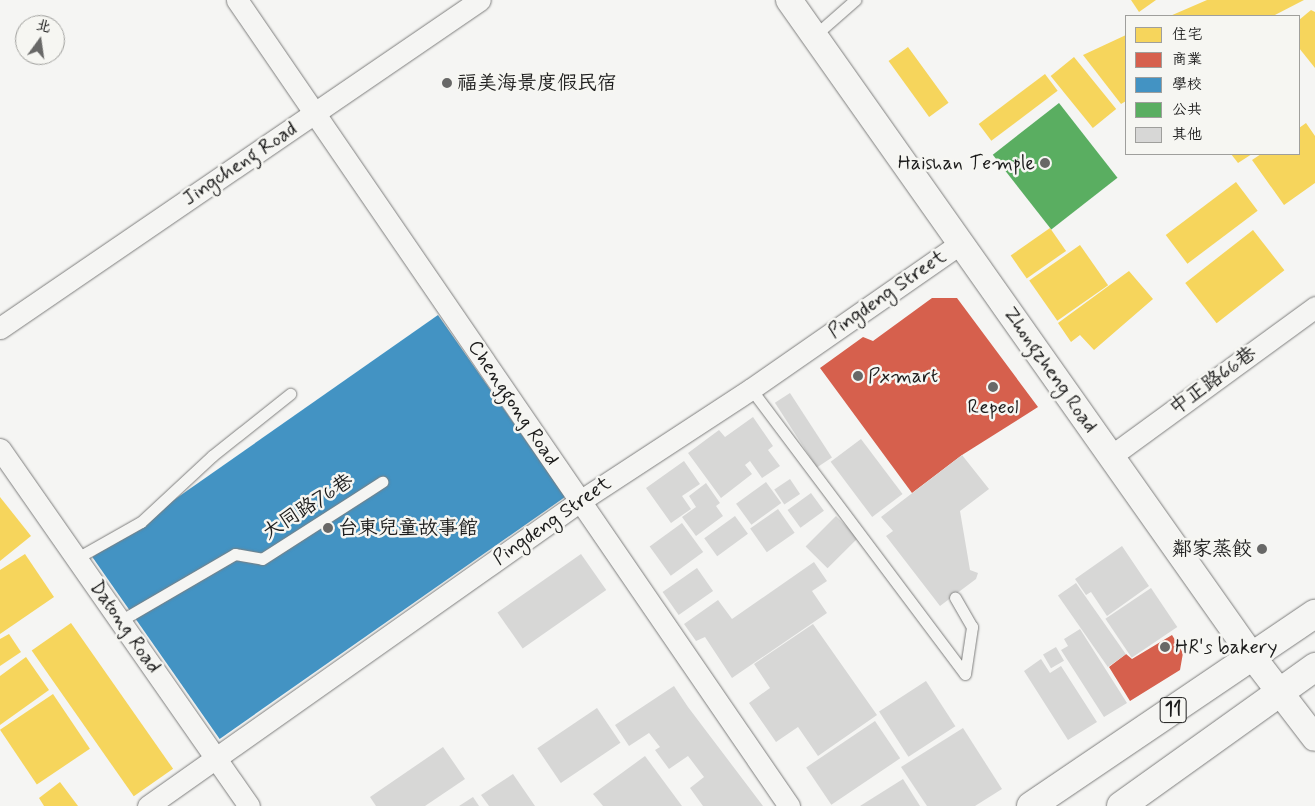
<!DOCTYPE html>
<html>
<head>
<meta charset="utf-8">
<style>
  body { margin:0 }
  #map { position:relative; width:1315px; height:806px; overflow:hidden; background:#f5f5f3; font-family:Mynerve,"LXGW WenKai TC",sans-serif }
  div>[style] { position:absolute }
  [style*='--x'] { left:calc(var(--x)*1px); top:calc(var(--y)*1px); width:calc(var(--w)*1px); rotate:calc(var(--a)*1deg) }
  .homes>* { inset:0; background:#f6d55c; transform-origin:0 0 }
  .shops>* { inset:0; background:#d6604d }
  .schools>* { inset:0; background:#4393c3; transform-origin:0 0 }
  .public>* { inset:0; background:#5aae61; transform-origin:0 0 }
  .building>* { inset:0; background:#d7d7d6; transform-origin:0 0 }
  .roads { filter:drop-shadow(0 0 1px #7e7e7d) drop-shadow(0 0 1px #7e7e7d) }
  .service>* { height:11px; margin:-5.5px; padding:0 5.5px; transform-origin:5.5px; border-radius:5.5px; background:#f5f5f3 }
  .minor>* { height:21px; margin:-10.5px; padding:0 10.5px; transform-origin:10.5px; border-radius:10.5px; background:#f5f5f3 }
  .tertiary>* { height:26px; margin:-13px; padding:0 13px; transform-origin:13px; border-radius:13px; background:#f5f5f3 }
  .primary>* { height:28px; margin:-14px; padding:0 14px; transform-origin:14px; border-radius:14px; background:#f5f5f3 }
  .dots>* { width:14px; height:14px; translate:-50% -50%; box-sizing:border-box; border:2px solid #f6f6f2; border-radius:50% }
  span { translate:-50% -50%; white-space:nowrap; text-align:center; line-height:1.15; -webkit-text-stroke:5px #f6f6f2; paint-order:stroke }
  .shield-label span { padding:1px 4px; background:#f6f6f2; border:1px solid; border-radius:4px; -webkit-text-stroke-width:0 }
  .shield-label { font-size:19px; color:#1c1c1c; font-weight:700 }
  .poi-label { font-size:20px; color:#1c1c1c }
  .left { translate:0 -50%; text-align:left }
  .right { translate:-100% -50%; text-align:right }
  .street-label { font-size:20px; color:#1c1c1c }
  .legend { position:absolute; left:1125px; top:15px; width:175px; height:140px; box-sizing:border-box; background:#f6f6f2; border:1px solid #9f9f9c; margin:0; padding:6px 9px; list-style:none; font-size:15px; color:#1c1c1c }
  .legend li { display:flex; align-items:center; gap:10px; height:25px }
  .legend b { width:25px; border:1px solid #9f9f9c }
  .north { position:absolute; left:15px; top:15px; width:50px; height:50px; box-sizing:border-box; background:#f6f6f2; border:1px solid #9f9f9c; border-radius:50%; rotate:14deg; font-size:14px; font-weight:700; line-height:20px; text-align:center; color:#1c1c1c }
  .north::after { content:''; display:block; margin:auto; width:18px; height:22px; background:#686867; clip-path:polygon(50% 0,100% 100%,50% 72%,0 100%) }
</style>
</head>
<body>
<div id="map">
  <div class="homes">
    <div style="clip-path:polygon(1131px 0,1156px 0,1139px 12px)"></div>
    <div style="clip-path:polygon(1207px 0,1304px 0,1273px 16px,1170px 16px)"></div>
    <div style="clip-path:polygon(1311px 10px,1315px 12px,1315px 68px,1299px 48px,1299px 20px)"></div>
    <div style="clip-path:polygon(1126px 35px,1126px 101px,1121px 104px,1083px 55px)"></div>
    <div style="left:908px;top:47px;width:69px;height:24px;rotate:54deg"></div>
    <div style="left:1074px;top:57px;width:67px;height:30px;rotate:51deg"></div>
    <div style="left:1045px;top:74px;width:21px;height:83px;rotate:53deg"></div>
    <div style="clip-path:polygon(1306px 123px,1315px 136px,1315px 183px,1284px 205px,1252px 160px,1261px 154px,1299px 154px,1299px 128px)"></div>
    <div style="clip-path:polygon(1231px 154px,1252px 154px,1238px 163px)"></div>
    <div style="left:1236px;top:182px;width:36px;height:88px;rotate:53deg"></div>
    <div style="left:1050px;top:228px;width:28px;height:48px;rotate:55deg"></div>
    <div style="left:1253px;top:230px;width:51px;height:86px;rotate:52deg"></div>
    <div style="left:1080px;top:245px;width:49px;height:62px;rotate:55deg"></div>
    <div style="clip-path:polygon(1129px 271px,1153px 299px,1094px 350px,1080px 335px,1071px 342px,1058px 323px)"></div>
    <div style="clip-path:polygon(0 497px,31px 536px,0 561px)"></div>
    <div style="clip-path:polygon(25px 554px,54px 597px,0 634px,0 570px)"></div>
    <div style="left:71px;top:623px;width:178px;height:48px;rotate:55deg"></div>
    <div style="clip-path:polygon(9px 634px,21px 652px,0 666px,0 639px)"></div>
    <div style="clip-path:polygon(26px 657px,49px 690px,0 725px,0 676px)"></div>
    <div style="left:53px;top:694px;width:66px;height:64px;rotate:56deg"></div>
    <div style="clip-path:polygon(60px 782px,78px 806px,44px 806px,39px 798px)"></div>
  </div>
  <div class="shops">
    <div style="clip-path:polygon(932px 298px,957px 298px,1038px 407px,962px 455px,912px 493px,820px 368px,863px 337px,873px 341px)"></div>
    <div style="clip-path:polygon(1172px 635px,1183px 653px,1180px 670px,1130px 701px,1109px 667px,1126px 654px,1132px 659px)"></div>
  </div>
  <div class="schools">
    <div style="left:438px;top:315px;width:222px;height:422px;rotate:55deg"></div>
  </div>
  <div class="public">
    <div style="left:1059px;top:103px;width:95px;height:84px;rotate:52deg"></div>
  </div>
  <div class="building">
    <div style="left:790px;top:393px;width:77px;height:18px;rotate:57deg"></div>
    <div style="clip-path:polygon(753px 417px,773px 446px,768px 450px,780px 466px,762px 478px,750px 461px,745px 465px,752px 474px,721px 498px,688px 453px,719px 430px,725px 437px)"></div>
    <div style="left:861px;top:439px;width:69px;height:38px;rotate:53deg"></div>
    <div style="clip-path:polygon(962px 455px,989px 489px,960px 511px,970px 570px,978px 573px,976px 579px,940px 606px,886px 536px,893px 531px,881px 517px)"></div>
    <div style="clip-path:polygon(684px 461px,700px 484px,682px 496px,691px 509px,671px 523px,646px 488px)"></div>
    <div style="left:790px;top:479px;width:18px;height:19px;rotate:56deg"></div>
    <div style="left:766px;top:482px;width:26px;height:37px;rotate:54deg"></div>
    <div style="clip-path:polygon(706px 483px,720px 503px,716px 506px,723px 516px,696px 536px,682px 517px,696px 507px,689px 496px)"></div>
    <div style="left:811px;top:493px;width:22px;height:29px;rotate:54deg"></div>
    <div style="left:778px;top:509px;width:29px;height:34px;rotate:55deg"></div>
    <div style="left:735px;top:516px;width:22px;height:38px;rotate:54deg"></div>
    <div style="left:836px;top:516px;width:31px;height:43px;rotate:45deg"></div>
    <div style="left:682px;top:523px;width:36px;height:40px;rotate:54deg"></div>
    <div style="clip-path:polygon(1122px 546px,1149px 586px,1107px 616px,1091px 592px,1086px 595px,1075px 579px)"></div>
    <div style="left:581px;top:554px;width:44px;height:102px;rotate:55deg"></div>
    <div style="clip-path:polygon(814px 562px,827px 581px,812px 591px,827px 613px,732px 678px,705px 637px,696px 641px,684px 624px,718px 600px,732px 619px)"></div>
    <div style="left:697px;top:568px;width:28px;height:42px;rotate:55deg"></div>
    <div style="left:1076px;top:583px;width:87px;height:22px;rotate:55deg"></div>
    <div style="left:1151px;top:588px;width:47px;height:55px;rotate:56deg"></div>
    <div style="clip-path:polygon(813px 624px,877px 715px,818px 756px,798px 727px,776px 742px,749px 703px,770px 688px,754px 664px)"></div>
    <div style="clip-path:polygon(1080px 629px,1127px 703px,1104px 717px,1061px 650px,1068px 646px,1064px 639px)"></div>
    <div style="left:1056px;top:647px;width:16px;height:15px;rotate:60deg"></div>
    <div style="clip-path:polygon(1041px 659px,1050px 673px,1061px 666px,1097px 722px,1068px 740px,1024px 671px)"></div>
    <div style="left:926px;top:681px;width:54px;height:56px;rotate:57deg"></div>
    <div style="clip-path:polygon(674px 686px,688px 707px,763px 806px,703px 806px,690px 788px,704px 777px,688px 756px,669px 769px,655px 750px,660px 747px,649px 733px,629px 746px,615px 725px)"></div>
    <div style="left:597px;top:708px;width:42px;height:72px;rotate:56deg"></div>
    <div style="left:875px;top:721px;width:45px;height:83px;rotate:56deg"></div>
    <div style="clip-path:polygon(963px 728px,1002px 789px,975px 806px,927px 806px,901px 767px)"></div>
    <div style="clip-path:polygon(443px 747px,465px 779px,425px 806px,376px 806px,370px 797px)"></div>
    <div style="clip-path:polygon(645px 756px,682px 806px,603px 806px,593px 794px)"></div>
    <div style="clip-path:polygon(513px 774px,535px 806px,489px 806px,481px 795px)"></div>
    <div style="clip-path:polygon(903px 779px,920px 806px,860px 806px)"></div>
    <div style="clip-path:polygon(473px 797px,479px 806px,459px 806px)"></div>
  </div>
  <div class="roads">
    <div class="service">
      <div style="--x:814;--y:36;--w:55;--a:-41.3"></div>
      <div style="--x:751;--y:389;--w:356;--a:53.1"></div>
      <div style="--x:965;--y:674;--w:48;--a:-81.5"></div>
      <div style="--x:972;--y:627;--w:34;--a:-120"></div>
      <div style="--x:77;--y:558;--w:73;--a:-29.4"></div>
      <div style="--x:141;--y:522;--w:97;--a:-42.9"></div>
      <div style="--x:212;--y:456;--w:100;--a:-38.5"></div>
      <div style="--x:120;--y:621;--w:133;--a:-30.2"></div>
      <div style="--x:235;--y:554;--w:27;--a:10"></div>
      <div style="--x:262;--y:559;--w:143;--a:-32.7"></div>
    </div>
    <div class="minor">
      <div style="--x:237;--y:0;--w:977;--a:55.59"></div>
      <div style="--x:0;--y:328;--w:581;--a:-34.35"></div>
      <div style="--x:0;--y:449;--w:435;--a:55.1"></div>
      <div style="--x:1111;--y:456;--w:253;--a:-36.1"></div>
      <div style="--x:148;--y:806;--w:529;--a:-35.22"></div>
      <div style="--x:580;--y:501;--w:204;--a:-33.2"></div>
      <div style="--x:751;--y:389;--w:256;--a:-34.8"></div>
    </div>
    <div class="tertiary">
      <div style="--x:789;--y:0;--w:803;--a:54.79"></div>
      <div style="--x:1252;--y:656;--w:103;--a:52.5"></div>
    </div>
    <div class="primary">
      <div style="--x:1031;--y:806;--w:343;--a:-34.1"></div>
      <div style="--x:1121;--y:806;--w:239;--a:-35.6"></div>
    </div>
  </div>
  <div class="dots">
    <div style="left:447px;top:83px;background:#686867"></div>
    <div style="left:1045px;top:163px;background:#686867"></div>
    <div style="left:858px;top:376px;background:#686867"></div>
    <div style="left:993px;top:387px;background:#686867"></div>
    <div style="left:328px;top:528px;background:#686867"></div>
    <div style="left:1262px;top:549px;background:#686867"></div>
    <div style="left:1165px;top:647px;background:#686867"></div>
  </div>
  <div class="shield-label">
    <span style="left:1173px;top:710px">11</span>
  </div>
  <div class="poi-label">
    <span class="left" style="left:457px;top:83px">福美海景度假民宿</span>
    <span class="right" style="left:1035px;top:163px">Haishan Temple</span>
    <span class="left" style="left:868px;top:376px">Pxmart</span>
    <span style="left:993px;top:407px">Repeol</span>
    <span class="left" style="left:338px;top:528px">台東兒童故事館</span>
    <span class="right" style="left:1252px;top:549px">鄰家蒸餃</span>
    <span class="left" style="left:1175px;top:647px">HR's bakery</span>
  </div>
  <div class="street-label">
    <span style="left:240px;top:164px;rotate:-34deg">Jingcheng Road</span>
    <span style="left:887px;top:294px;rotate:-35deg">Pingdeng Street</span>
    <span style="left:1050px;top:370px;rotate:55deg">Zhongzheng Road</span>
    <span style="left:1213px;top:381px;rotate:-36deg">中正路66巷</span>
    <span style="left:513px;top:403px;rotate:56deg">Chenggong Road</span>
    <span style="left:308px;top:507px;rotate:-33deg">大同路76巷</span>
    <span style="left:552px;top:521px;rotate:-35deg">Pingdeng Street</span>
    <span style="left:125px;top:627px;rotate:55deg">Datong Road</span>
  </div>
  <ul class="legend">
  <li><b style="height:14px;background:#f6d55c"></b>住宅</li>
  <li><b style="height:14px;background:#d6604d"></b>商業</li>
  <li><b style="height:14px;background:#4393c3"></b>學校</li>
  <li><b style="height:14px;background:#5aae61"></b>公共</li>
  <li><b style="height:14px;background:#d7d7d6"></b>其他</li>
  </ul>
  <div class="north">北</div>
</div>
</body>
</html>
